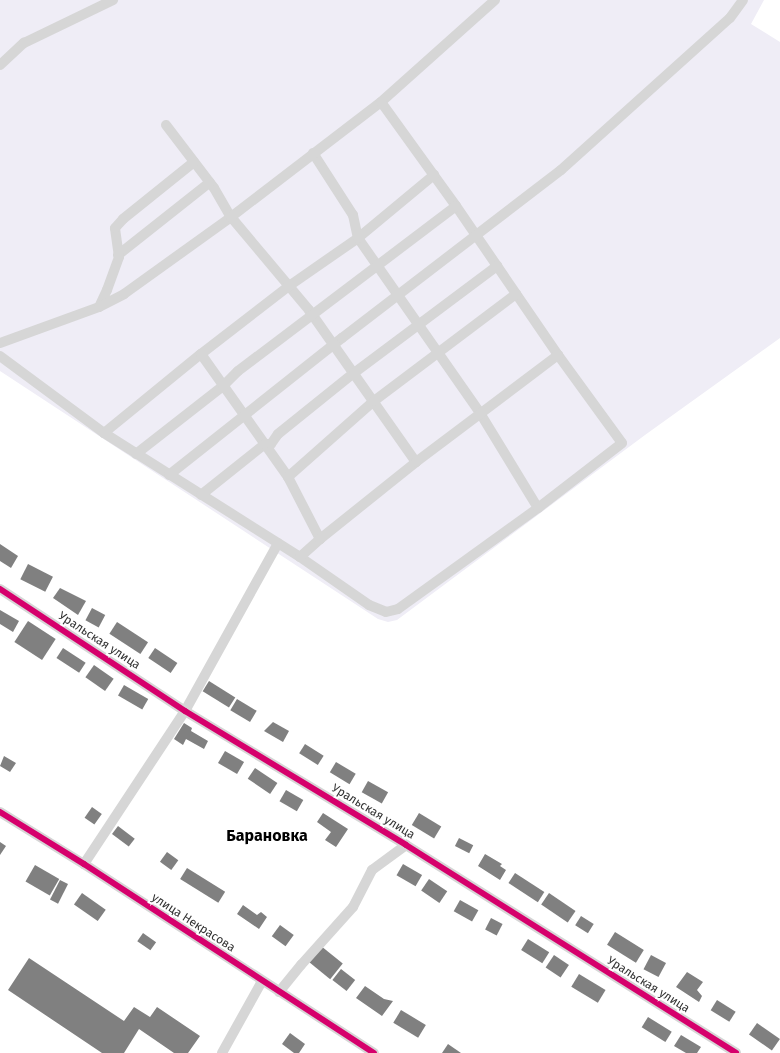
<!DOCTYPE html>
<html>
<head>
<meta charset="utf-8">
<style>
  body { margin:0 }
  #map { position:relative; width:780px; height:1053px; overflow:hidden; background:#fff; font-family:"Fira Sans",sans-serif }
  div>[style] { position:absolute }
  [style*='--x'] { left:calc(var(--x)*1px); top:calc(var(--y)*1px); width:calc(var(--w)*1px); rotate:calc(var(--a)*1deg) }
  .green>* { inset:0; background:#efedf6 }
  .building>* { inset:0; background:#808080; transform-origin:0 0 }
  .minor>* { height:10px; margin:-5px; padding:0 5px; transform-origin:5px; border-radius:5px; background:#d6d6d6 }
  .cycleway>* { height:6px; margin:-3px; padding:0 3px; transform-origin:3px; border-radius:3px; background:#d6006c }
  span { translate:-50% -50%; white-space:nowrap; text-align:center; line-height:1.15; -webkit-text-stroke:4px #fff; paint-order:stroke }
  .street-label { font-size:12px; color:#323232 }
  .district-label { font-size:16px; color:#000; font-weight:700 }
</style>
</head>
<body>
<div id="map">
  <div class="green">
    <div style="clip-path:polygon(0 0,764px 0,751px 24px,780px 42px,780px 338px,645px 435px,397px 620px,388px 622px,378px 619px,0 371px)"></div>
  </div>
  <div class="building">
    <div style="clip-path:polygon(0 544px,18px 556px,11px 568px,0 561px)"></div>
    <div style="left:28px;top:564px;width:28px;height:17px;rotate:27deg"></div>
    <div style="clip-path:polygon(60px 588px,86px 601px,78px 615px,53px 598px)"></div>
    <div style="left:92px;top:608px;width:15px;height:14px;rotate:28deg"></div>
    <div style="clip-path:polygon(0 610px,19px 621px,13px 632px,0 624px)"></div>
    <div style="left:28px;top:621px;width:33px;height:25px;rotate:33deg"></div>
    <div style="left:117px;top:622px;width:37px;height:14px;rotate:33deg"></div>
    <div style="left:63px;top:648px;width:27px;height:12px;rotate:33deg"></div>
    <div style="left:155px;top:648px;width:27px;height:12px;rotate:34deg"></div>
    <div style="left:94px;top:665px;width:24px;height:15px;rotate:35deg"></div>
    <div style="left:209px;top:681px;width:31px;height:12px;rotate:32deg"></div>
    <div style="left:124px;top:685px;width:28px;height:12px;rotate:30deg"></div>
    <div style="left:237px;top:699px;width:23px;height:13px;rotate:31deg"></div>
    <div style="clip-path:polygon(273px 722px,289px 731px,283px 742px,264px 731px)"></div>
    <div style="clip-path:polygon(184px 723px,192px 728px,191px 731px,208px 741px,204px 749px,186px 739px,183px 745px,174px 739px)"></div>
    <div style="left:305px;top:744px;width:22px;height:11px;rotate:32deg"></div>
    <div style="left:225px;top:751px;width:22px;height:14px;rotate:30deg"></div>
    <div style="clip-path:polygon(4px 756px,16px 763px,10px 772px,0 766px)"></div>
    <div style="left:336px;top:762px;width:23px;height:12px;rotate:31deg"></div>
    <div style="left:255px;top:768px;width:27px;height:13px;rotate:34deg"></div>
    <div style="left:368px;top:781px;width:23px;height:13px;rotate:29deg"></div>
    <div style="left:286px;top:790px;width:20px;height:13px;rotate:30deg"></div>
    <div style="left:92px;top:807px;width:12px;height:13px;rotate:35deg"></div>
    <div style="clip-path:polygon(323px 813px,348px 829px,336px 847px,325px 840px,331px 832px,317px 822px)"></div>
    <div style="left:419px;top:813px;width:26px;height:14px;rotate:31deg"></div>
    <div style="left:118px;top:826px;width:21px;height:10px;rotate:37deg"></div>
    <div style="left:459px;top:838px;width:16px;height:9px;rotate:27deg"></div>
    <div style="clip-path:polygon(0 842px,6px 846px,0 855px)"></div>
    <div style="left:167px;top:852px;width:14px;height:12px;rotate:36deg"></div>
    <div style="clip-path:polygon(485px 854px,502px 864px,500px 866px,506px 870px,500px 880px,478px 866px)"></div>
    <div style="left:403px;top:864px;width:22px;height:13px;rotate:30deg"></div>
    <div style="left:35px;top:865px;width:28px;height:19px;rotate:30deg"></div>
    <div style="left:187px;top:868px;width:45px;height:13px;rotate:32deg"></div>
    <div style="left:515px;top:873px;width:35px;height:12px;rotate:33deg"></div>
    <div style="left:429px;top:879px;width:22px;height:14px;rotate:34deg"></div>
    <div style="left:60px;top:880px;width:9px;height:22px;rotate:27deg"></div>
    <div style="left:82px;top:893px;width:29px;height:14px;rotate:35deg"></div>
    <div style="left:549px;top:893px;width:32px;height:14px;rotate:34deg"></div>
    <div style="left:460px;top:900px;width:21px;height:13px;rotate:29deg"></div>
    <div style="clip-path:polygon(243px 905px,257px 915px,261px 912px,267px 917px,259px 929px,237px 914px)"></div>
    <div style="left:581px;top:916px;width:15px;height:11px;rotate:32deg"></div>
    <div style="left:491px;top:918px;width:13px;height:13px;rotate:27deg"></div>
    <div style="left:280px;top:925px;width:17px;height:14px;rotate:36deg"></div>
    <div style="left:615px;top:932px;width:34px;height:15px;rotate:32deg"></div>
    <div style="left:143px;top:933px;width:16px;height:10px;rotate:35deg"></div>
    <div style="left:528px;top:939px;width:25px;height:13px;rotate:32deg"></div>
    <div style="left:321px;top:946px;width:28px;height:20px;rotate:39deg"></div>
    <div style="left:554px;top:955px;width:18px;height:15px;rotate:34deg"></div>
    <div style="left:651px;top:955px;width:17px;height:16px;rotate:28deg"></div>
    <div style="clip-path:polygon(29px 958px,124px 1021px,134px 1007px,150px 1017px,157px 1007px,200px 1036px,188px 1053px,174px 1053px,139px 1029px,124px 1053px,102px 1053px,8px 990px)"></div>
    <div style="left:341px;top:969px;width:18px;height:14px;rotate:38deg"></div>
    <div style="clip-path:polygon(687px 972px,703px 982px,697px 990px,702px 996px,699px 1002px,676px 987px)"></div>
    <div style="left:579px;top:974px;width:31px;height:15px;rotate:31deg"></div>
    <div style="clip-path:polygon(365px 986px,384px 999px,393px 1001px,382px 1016px,356px 998px)"></div>
    <div style="left:717px;top:1000px;width:22px;height:12px;rotate:32deg"></div>
    <div style="left:401px;top:1010px;width:29px;height:15px;rotate:31deg"></div>
    <div style="left:648px;top:1017px;width:28px;height:12px;rotate:32deg"></div>
    <div style="left:757px;top:1023px;width:28px;height:14px;rotate:35deg"></div>
    <div style="clip-path:polygon(290px 1033px,305px 1044px,299px 1053px,294px 1053px,282px 1044px)"></div>
    <div style="clip-path:polygon(681px 1035px,701px 1047px,697px 1053px,686px 1053px,674px 1046px)"></div>
    <div style="clip-path:polygon(448px 1044px,461px 1053px,442px 1053px)"></div>
  </div>
  <div class="minor">
    <div style="--x:0;--y:65;--w:33;--a:-43"></div>
    <div style="--x:24;--y:43;--w:99;--a:-25.8"></div>
    <div style="--x:166;--y:125;--w:79;--a:52.7"></div>
    <div style="--x:214;--y:188;--w:34;--a:60"></div>
    <div style="--x:231;--y:217;--w:121;--a:50"></div>
    <div style="--x:309;--y:310;--w:186;--a:54.9"></div>
    <div style="--x:313;--y:153;--w:74;--a:57.2"></div>
    <div style="--x:353;--y:215;--w:24;--a:78"></div>
    <div style="--x:358;--y:238;--w:213;--a:55.1"></div>
    <div style="--x:480;--y:413;--w:111;--a:58.6"></div>
    <div style="--x:118;--y:255;--w:117;--a:-38.4"></div>
    <div style="--x:99;--y:307;--w:19;--a:-65"></div>
    <div style="--x:107;--y:290;--w:35;--a:-70"></div>
    <div style="--x:119;--y:257;--w:29;--a:-98"></div>
    <div style="--x:115;--y:228;--w:12;--a:-48"></div>
    <div style="--x:123;--y:219;--w:91;--a:-38.8"></div>
    <div style="--x:0;--y:343;--w:105;--a:-20"></div>
    <div style="--x:99;--y:307;--w:28;--a:-27"></div>
    <div style="--x:124;--y:294;--w:132;--a:-35.7"></div>
    <div style="--x:231;--y:217;--w:189;--a:-37.5"></div>
    <div style="--x:381;--y:102;--w:153;--a:-41.8"></div>
    <div style="--x:201;--y:354;--w:151;--a:54.7"></div>
    <div style="--x:288;--y:477;--w:70;--a:62.7"></div>
    <div style="--x:0;--y:356;--w:129;--a:36.5"></div>
    <div style="--x:104;--y:433;--w:232;--a:32.3"></div>
    <div style="--x:300;--y:557;--w:84;--a:34.8"></div>
    <div style="--x:369;--y:605;--w:18;--a:22"></div>
    <div style="--x:386;--y:612;--w:12;--a:-14"></div>
    <div style="--x:398;--y:609;--w:173;--a:-35.8"></div>
    <div style="--x:538;--y:508;--w:106;--a:-37.7"></div>
    <div style="--x:622;--y:443;--w:109;--a:-126"></div>
    <div style="--x:558;--y:355;--w:181;--a:-124.4"></div>
    <div style="--x:456;--y:206;--w:128;--a:-125.8"></div>
    <div style="--x:104;--y:433;--w:125;--a:-39.2"></div>
    <div style="--x:201;--y:354;--w:111;--a:-37.7"></div>
    <div style="--x:289;--y:286;--w:84;--a:-34.8"></div>
    <div style="--x:358;--y:238;--w:99;--a:-39.7"></div>
    <div style="--x:136;--y:454;--w:110;--a:-38"></div>
    <div style="--x:223;--y:386;--w:21;--a:-45"></div>
    <div style="--x:238;--y:371;--w:273;--a:-37.1"></div>
    <div style="--x:169;--y:475;--w:221;--a:-38.4"></div>
    <div style="--x:342;--y:338;--w:276;--a:-37.5"></div>
    <div style="--x:561;--y:170;--w:227;--a:-42"></div>
    <div style="--x:730;--y:18;--w:22;--a:-54"></div>
    <div style="--x:288;--y:477;--w:115;--a:-41.5"></div>
    <div style="--x:374;--y:401;--w:178;--a:-37"></div>
    <div style="--x:201;--y:495;--w:82;--a:-38.6"></div>
    <div style="--x:265;--y:444;--w:6;--a:0"></div>
    <div style="--x:271;--y:444;--w:12;--a:-55"></div>
    <div style="--x:278;--y:434;--w:97;--a:-38.8"></div>
    <div style="--x:354;--y:373;--w:179;--a:-36.8"></div>
    <div style="--x:300;--y:557;--w:27;--a:-42"></div>
    <div style="--x:320;--y:539;--w:123;--a:-38.7"></div>
    <div style="--x:416;--y:462;--w:178;--a:-37"></div>
    <div style="--x:0;--y:589;--w:222;--a:33.4"></div>
    <div style="--x:185;--y:711;--w:258;--a:31.2"></div>
    <div style="--x:406;--y:845;--w:390;--a:32.2"></div>
    <div style="--x:0;--y:812;--w:99;--a:31.8"></div>
    <div style="--x:84;--y:864;--w:346;--a:33.1"></div>
    <div style="--x:84;--y:864;--w:183;--a:-56.6"></div>
    <div style="--x:185;--y:711;--w:192;--a:-61"></div>
    <div style="--x:279;--y:992;--w:35;--a:-51"></div>
    <div style="--x:301;--y:965;--w:78;--a:-48.1"></div>
    <div style="--x:353;--y:907;--w:42;--a:-62.8"></div>
    <div style="--x:372;--y:870;--w:42;--a:-36.3"></div>
    <div style="--x:222;--y:1053;--w:82;--a:-60.9"></div>
  </div>
  <div class="cycleway">
    <div style="--x:0;--y:589;--w:222;--a:33.4"></div>
    <div style="--x:185;--y:711;--w:258;--a:31.2"></div>
    <div style="--x:406;--y:845;--w:390;--a:32.2"></div>
    <div style="--x:0;--y:812;--w:99;--a:31.8"></div>
    <div style="--x:84;--y:864;--w:346;--a:33.1"></div>
  </div>
  <div class="street-label">
    <span style="left:99px;top:641px;rotate:33deg">Уральская улица</span>
    <span style="left:373px;top:812px;rotate:31deg">Уральская улица</span>
    <span style="left:193px;top:923px;rotate:33deg">улица Некрасова</span>
    <span style="left:648px;top:985px;rotate:32deg">Уральская улица</span>
  </div>
  <div class="district-label">
    <span style="left:267px;top:836px">Барановка</span>
  </div>
</div>
</body>
</html>
